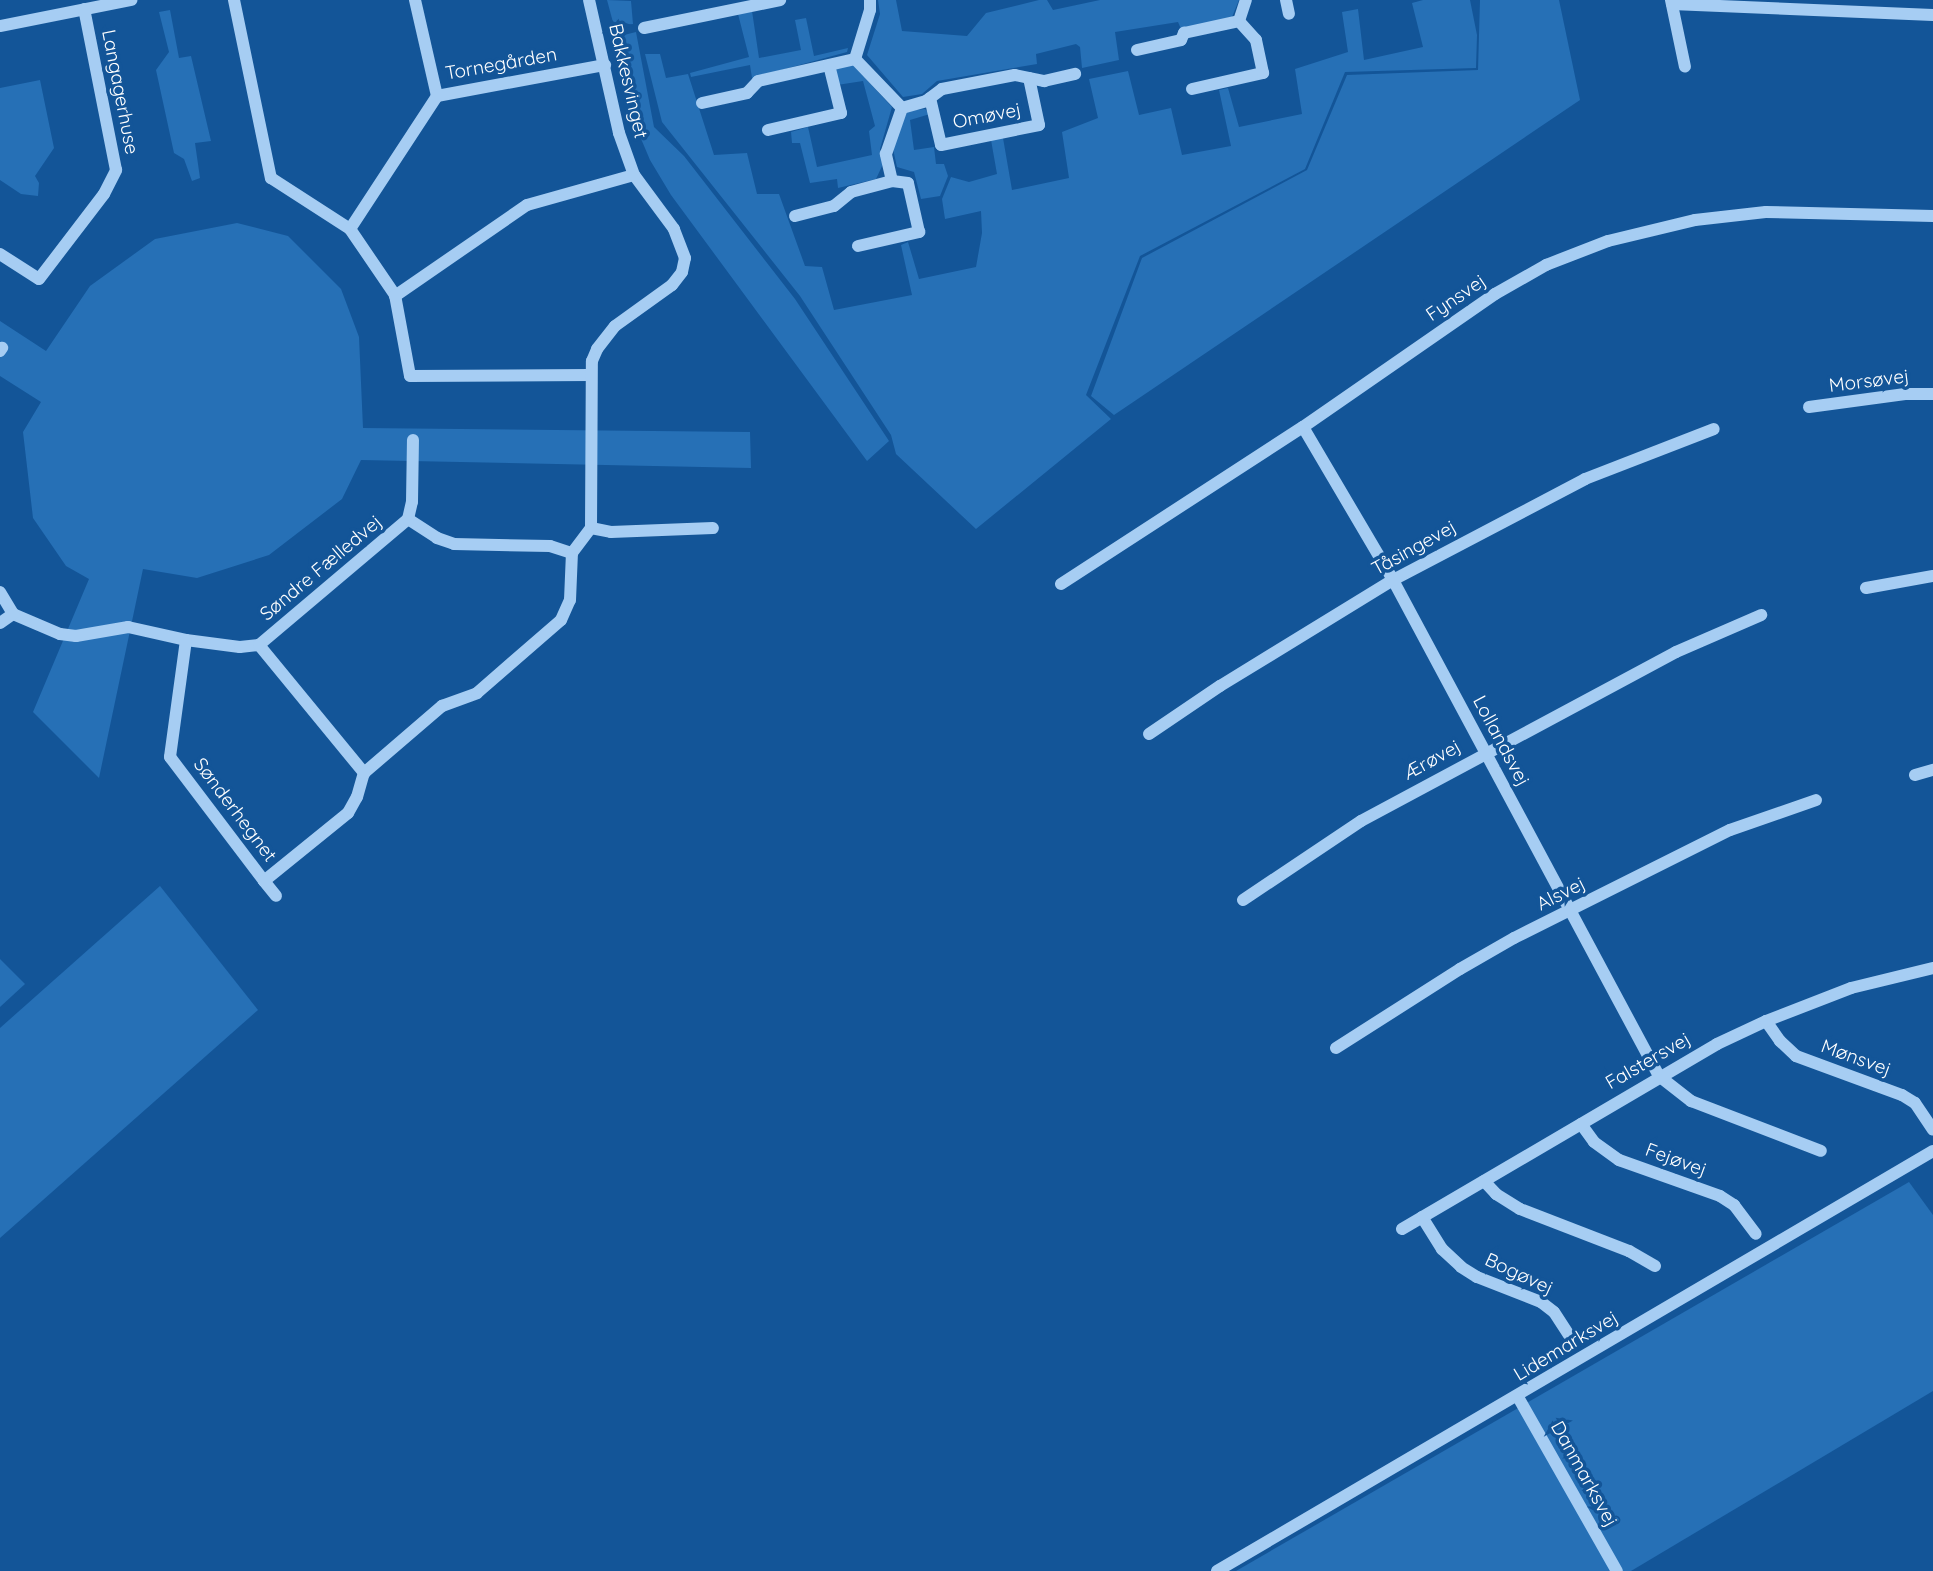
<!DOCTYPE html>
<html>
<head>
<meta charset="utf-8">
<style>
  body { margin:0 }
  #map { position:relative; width:1933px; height:1571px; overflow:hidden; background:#135598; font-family:Quicksand,sans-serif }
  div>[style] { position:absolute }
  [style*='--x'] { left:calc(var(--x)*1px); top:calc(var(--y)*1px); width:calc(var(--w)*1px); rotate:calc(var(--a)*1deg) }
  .green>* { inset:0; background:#2670b6 }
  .minor>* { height:12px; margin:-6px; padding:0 6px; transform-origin:6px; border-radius:6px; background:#a6cdf3 }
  span { translate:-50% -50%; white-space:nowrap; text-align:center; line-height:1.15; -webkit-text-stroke:7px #135598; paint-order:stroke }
  .street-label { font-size:19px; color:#fff }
</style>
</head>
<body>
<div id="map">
  <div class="green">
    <div style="clip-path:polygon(607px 0,631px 1px,633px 24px,614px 26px)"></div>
    <div style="clip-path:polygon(878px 0,896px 0,902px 31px,967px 36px,986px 13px,1039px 0,1047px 0,1053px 10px,1100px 0,1239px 0,1232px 17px,1181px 29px,1178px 22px,1115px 32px,1119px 60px,1082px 68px,1080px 47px,1076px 44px,1036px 54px,1037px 64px,937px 81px,922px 94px,903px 97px,867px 55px,880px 14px)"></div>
    <div style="clip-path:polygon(1423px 0,1470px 0,1477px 35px,1476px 68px,1345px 72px,1305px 169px,1140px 256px,1086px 395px,1111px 419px,976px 529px,896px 454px,891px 435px,800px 296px,662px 122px,645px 54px,660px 54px,666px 78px,688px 74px,714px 155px,747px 153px,757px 194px,779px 194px,805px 266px,822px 267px,834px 310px,912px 295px,901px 245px,908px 242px,919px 279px,976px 267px,982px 233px,981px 211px,945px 219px,942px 199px,951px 177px,969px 182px,997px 174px,991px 140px,1003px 138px,1012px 190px,1069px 178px,1062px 132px,1098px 118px,1089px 79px,1128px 71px,1139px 115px,1171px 108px,1182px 155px,1231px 146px,1219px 90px,1228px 88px,1239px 127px,1302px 114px,1295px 69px,1348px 52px,1342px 12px,1358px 9px,1364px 60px,1423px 47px,1412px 3px)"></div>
    <div style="clip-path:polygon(1480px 0,1559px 0,1580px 100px,1114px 415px,1091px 396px,1142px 258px,1307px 170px,1347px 75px,1478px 70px)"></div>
    <div style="clip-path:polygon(170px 10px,179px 58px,191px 56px,211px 141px,195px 143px,200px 178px,192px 181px,184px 159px,174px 153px,156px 70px,169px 52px,159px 12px)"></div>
    <div style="clip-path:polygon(752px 11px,759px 58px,801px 50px,795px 20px,806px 18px,814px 56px,848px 48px,847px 52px,752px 78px,750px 65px,691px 77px,690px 73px,749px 57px,738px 14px)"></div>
    <div style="clip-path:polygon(636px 32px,654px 127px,684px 156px,795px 299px,889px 441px,867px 461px,671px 195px,650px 160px,639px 134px,616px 37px)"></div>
    <div style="clip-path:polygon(853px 65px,892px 107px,880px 149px,883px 164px,876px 179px,838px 188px,837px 179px,810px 183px,800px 143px,792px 143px,791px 132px,808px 127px,817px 167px,872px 155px,869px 131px,875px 126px,863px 81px,837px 85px,833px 68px)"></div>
    <div style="clip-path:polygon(40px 80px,54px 148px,35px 176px,39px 183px,38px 196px,21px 194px,0 180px,0 88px)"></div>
    <div style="clip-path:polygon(925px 109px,930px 114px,910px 120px,914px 150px,934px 147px,936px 164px,944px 164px,948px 176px,940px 196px,921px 199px,914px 172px,897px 167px,893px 149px,907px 111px)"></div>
    <div style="clip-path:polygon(237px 223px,288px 236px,341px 289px,359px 337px,363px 428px,750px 432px,751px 468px,361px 460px,342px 499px,269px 555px,197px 578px,143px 569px,99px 778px,33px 712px,89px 579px,66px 566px,33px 518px,23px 432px,41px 402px,0 376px,0 321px,46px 351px,90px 286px,155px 239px)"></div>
    <div style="clip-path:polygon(160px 886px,258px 1010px,0 1238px,0 1028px)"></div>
    <div style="clip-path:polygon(0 959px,25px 984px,0 1007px)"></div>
    <div style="clip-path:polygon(1909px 1182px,1933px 1215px,1933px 1391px,1631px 1571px,1236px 1571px)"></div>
  </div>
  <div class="minor">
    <div style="--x:234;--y:0;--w:182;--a:78.3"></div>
    <div style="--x:271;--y:178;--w:94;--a:32.8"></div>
    <div style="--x:350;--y:229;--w:80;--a:55.7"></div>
    <div style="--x:395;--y:295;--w:82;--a:79.5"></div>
    <div style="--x:410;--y:376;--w:180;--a:-0.3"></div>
    <div style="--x:415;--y:0;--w:98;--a:77.1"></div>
    <div style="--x:1286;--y:0;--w:14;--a:78"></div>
    <div style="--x:1671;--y:0;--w:68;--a:78.2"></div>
    <div style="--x:1672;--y:4;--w:261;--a:2.4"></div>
    <div style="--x:0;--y:26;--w:134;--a:-11.2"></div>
    <div style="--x:644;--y:28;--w:139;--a:-11.6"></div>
    <div style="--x:1137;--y:50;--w:45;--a:-12.8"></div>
    <div style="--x:1181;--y:40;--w:8;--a:-67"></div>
    <div style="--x:1184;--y:33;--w:56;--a:-12.3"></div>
    <div style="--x:1192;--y:89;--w:73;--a:-12.7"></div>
    <div style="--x:1263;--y:73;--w:34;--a:-102"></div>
    <div style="--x:1256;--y:40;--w:25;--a:-132"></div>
    <div style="--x:1239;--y:21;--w:22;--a:-72"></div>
    <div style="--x:930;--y:98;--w:48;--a:76.8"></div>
    <div style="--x:941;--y:145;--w:100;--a:-11.5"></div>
    <div style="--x:1039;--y:125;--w:48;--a:-102"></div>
    <div style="--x:702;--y:103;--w:46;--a:-12.5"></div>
    <div style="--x:747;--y:93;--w:16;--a:-47"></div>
    <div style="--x:758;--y:81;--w:99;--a:-12.8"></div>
    <div style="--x:902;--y:108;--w:25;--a:-16"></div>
    <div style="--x:926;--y:101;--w:20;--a:-37"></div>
    <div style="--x:942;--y:89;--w:74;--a:-10.9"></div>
    <div style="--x:1015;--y:75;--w:30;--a:12"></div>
    <div style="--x:1044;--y:81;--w:32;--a:-13"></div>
    <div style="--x:768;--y:130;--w:75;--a:-13.1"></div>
    <div style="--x:841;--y:113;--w:49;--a:-104"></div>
    <div style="--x:795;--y:216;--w:40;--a:-14.4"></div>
    <div style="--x:834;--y:206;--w:22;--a:-39"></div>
    <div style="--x:851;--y:192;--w:42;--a:-15"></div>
    <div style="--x:350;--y:229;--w:159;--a:-56.8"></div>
    <div style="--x:437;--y:96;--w:171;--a:-10.5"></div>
    <div style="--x:858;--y:246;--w:63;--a:-12.9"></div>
    <div style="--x:919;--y:232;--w:50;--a:-102.7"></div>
    <div style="--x:908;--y:183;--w:16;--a:-173"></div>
    <div style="--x:892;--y:181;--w:28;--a:-103"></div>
    <div style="--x:886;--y:154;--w:49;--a:-70.8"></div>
    <div style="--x:902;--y:108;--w:68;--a:-133.8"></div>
    <div style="--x:855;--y:59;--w:51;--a:-73"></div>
    <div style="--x:870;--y:10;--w:10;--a:-90"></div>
    <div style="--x:0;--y:254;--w:46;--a:32.7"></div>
    <div style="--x:39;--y:279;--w:107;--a:-52.6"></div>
    <div style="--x:104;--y:194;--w:27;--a:-63"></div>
    <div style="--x:116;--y:170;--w:164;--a:-101.2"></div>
    <div style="--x:395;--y:296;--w:160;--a:-34.6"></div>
    <div style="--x:527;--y:205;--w:111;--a:-15.7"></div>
    <div style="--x:0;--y:351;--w:4;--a:-56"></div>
    <div style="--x:1809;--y:407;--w:97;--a:-7.7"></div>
    <div style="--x:1905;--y:394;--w:28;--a:0"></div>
    <div style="--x:1303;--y:427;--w:178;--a:59.5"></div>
    <div style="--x:1393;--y:580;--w:563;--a:61.8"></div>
    <div style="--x:1659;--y:1076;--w:41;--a:38"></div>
    <div style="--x:1691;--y:1101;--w:139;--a:21"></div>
    <div style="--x:408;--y:519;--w:35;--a:33"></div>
    <div style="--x:437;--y:538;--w:18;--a:19"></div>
    <div style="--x:454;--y:544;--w:96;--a:1.2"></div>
    <div style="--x:550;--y:546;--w:23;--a:18"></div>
    <div style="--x:591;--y:528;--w:20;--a:11"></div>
    <div style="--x:611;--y:532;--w:102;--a:-2.2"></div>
    <div style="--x:1061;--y:584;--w:288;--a:-33"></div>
    <div style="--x:1303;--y:427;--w:234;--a:-34.7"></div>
    <div style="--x:1495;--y:294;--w:59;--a:-29.6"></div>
    <div style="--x:1546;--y:265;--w:66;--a:-21.2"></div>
    <div style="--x:1608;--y:241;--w:89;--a:-13.6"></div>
    <div style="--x:1695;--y:220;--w:71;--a:-6.4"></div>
    <div style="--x:1766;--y:212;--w:167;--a:1.4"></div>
    <div style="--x:1866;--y:588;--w:68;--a:-10.2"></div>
    <div style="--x:0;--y:592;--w:26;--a:59"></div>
    <div style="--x:13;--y:614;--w:51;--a:23.1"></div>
    <div style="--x:60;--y:634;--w:16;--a:7"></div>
    <div style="--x:76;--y:636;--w:53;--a:-9.8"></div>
    <div style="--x:128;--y:627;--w:59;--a:12.6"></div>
    <div style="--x:186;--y:640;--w:54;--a:7.4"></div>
    <div style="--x:240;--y:647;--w:19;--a:-6"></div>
    <div style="--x:259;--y:645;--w:195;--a:-40.2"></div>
    <div style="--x:408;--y:519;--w:17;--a:-77"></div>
    <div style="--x:412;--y:502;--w:62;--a:-89.1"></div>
    <div style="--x:0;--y:623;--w:16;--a:-35"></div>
    <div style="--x:186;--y:640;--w:118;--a:97.8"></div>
    <div style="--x:170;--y:757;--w:156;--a:52.8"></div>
    <div style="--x:264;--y:881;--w:108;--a:-39"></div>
    <div style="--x:348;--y:813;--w:18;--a:-61"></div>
    <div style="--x:357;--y:797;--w:25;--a:-74"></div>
    <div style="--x:364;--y:773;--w:103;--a:-40.7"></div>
    <div style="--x:442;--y:706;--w:37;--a:-20"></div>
    <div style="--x:477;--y:693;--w:111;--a:-41"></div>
    <div style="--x:561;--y:620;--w:22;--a:-66"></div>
    <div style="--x:570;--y:600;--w:47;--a:-87.6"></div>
    <div style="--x:572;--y:553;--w:31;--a:-53"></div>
    <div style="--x:591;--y:528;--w:167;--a:-89.7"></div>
    <div style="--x:592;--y:361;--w:13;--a:-67"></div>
    <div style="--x:597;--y:349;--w:29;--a:-52"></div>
    <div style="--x:615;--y:326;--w:70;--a:-35.7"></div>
    <div style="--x:672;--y:285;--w:16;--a:-52"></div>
    <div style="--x:682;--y:272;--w:14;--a:-78"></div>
    <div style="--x:685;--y:258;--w:31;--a:-111"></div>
    <div style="--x:674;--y:229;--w:67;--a:-126.5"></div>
    <div style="--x:634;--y:175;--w:45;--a:-109.7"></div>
    <div style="--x:619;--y:133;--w:136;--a:-102.7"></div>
    <div style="--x:259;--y:645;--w:166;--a:50.6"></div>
    <div style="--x:1149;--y:734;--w:86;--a:-34.1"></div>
    <div style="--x:1220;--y:686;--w:203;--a:-31.5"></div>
    <div style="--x:1393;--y:580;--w:217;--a:-27.7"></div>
    <div style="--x:1585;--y:479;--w:138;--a:-21.2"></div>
    <div style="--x:1915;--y:775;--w:19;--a:-16"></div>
    <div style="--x:264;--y:881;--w:19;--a:51"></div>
    <div style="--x:1243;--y:900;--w:142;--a:-33.8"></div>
    <div style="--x:1361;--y:821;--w:357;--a:-28.2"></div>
    <div style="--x:1676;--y:652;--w:93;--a:-23.5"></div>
    <div style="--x:1766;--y:1021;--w:24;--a:55"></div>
    <div style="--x:1780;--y:1041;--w:22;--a:43"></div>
    <div style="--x:1796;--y:1056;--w:113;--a:20.2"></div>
    <div style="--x:1902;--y:1095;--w:15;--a:32"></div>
    <div style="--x:1915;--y:1103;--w:32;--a:56"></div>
    <div style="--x:1336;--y:1048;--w:147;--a:-32.5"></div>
    <div style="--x:1460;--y:969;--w:62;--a:-29.9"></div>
    <div style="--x:1514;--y:938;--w:241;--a:-26.6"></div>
    <div style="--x:1730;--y:830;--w:91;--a:-19.2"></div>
    <div style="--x:1581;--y:1124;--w:22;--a:54"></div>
    <div style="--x:1594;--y:1142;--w:31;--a:36"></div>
    <div style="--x:1619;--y:1160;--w:107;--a:19.6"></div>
    <div style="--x:1720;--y:1196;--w:17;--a:33"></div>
    <div style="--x:1734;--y:1205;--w:36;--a:53"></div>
    <div style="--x:1484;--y:1181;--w:18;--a:47"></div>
    <div style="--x:1496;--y:1194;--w:28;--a:32"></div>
    <div style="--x:1520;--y:1209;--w:117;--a:21.1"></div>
    <div style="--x:1629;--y:1251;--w:30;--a:30"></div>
    <div style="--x:1422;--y:1217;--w:38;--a:58"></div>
    <div style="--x:1442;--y:1249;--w:26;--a:43"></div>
    <div style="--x:1461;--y:1267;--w:19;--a:32"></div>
    <div style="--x:1477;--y:1277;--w:69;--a:21.3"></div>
    <div style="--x:1541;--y:1302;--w:16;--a:38"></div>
    <div style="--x:1554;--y:1312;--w:31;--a:57"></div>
    <div style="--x:1402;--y:1229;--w:365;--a:-30.4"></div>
    <div style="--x:1717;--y:1044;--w:54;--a:-25.1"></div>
    <div style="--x:1766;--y:1021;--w:91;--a:-21.2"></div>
    <div style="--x:1851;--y:988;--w:84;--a:-13.7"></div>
    <div style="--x:1518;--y:1397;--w:200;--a:60.4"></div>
    <div style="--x:1217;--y:1571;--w:830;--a:-30.4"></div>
  </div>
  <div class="street-label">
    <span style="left:501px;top:64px;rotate:-10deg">Tornegården</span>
    <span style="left:628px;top:81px;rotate:77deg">Bakkesvinget</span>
    <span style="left:120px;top:92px;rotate:79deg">Langagerhuse</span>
    <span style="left:987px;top:116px;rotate:-11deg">Omøvej</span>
    <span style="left:1456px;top:298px;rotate:-34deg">Fynsvej</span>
    <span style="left:1869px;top:381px;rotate:-7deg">Morsøvej</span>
    <span style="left:1414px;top:548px;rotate:-29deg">Tåsingevej</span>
    <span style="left:321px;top:568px;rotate:-40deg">Søndre Fælledvej</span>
    <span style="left:1501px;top:741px;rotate:62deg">Lollandsvej</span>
    <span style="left:1432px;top:760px;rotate:-29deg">Ærøvej</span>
    <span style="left:235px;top:810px;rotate:53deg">Sønderhegnet</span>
    <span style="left:1561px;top:894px;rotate:-27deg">Alsvej</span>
    <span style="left:1856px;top:1058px;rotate:20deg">Mønsvej</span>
    <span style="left:1648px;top:1061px;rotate:-30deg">Falstersvej</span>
    <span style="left:1676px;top:1160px;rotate:20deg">Fejøvej</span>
    <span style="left:1519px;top:1274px;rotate:25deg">Bogøvej</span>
    <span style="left:1566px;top:1346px;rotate:-31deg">Lidemarksvej</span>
    <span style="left:1584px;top:1474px;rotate:61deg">Danmarksvej</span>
  </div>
</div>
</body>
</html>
